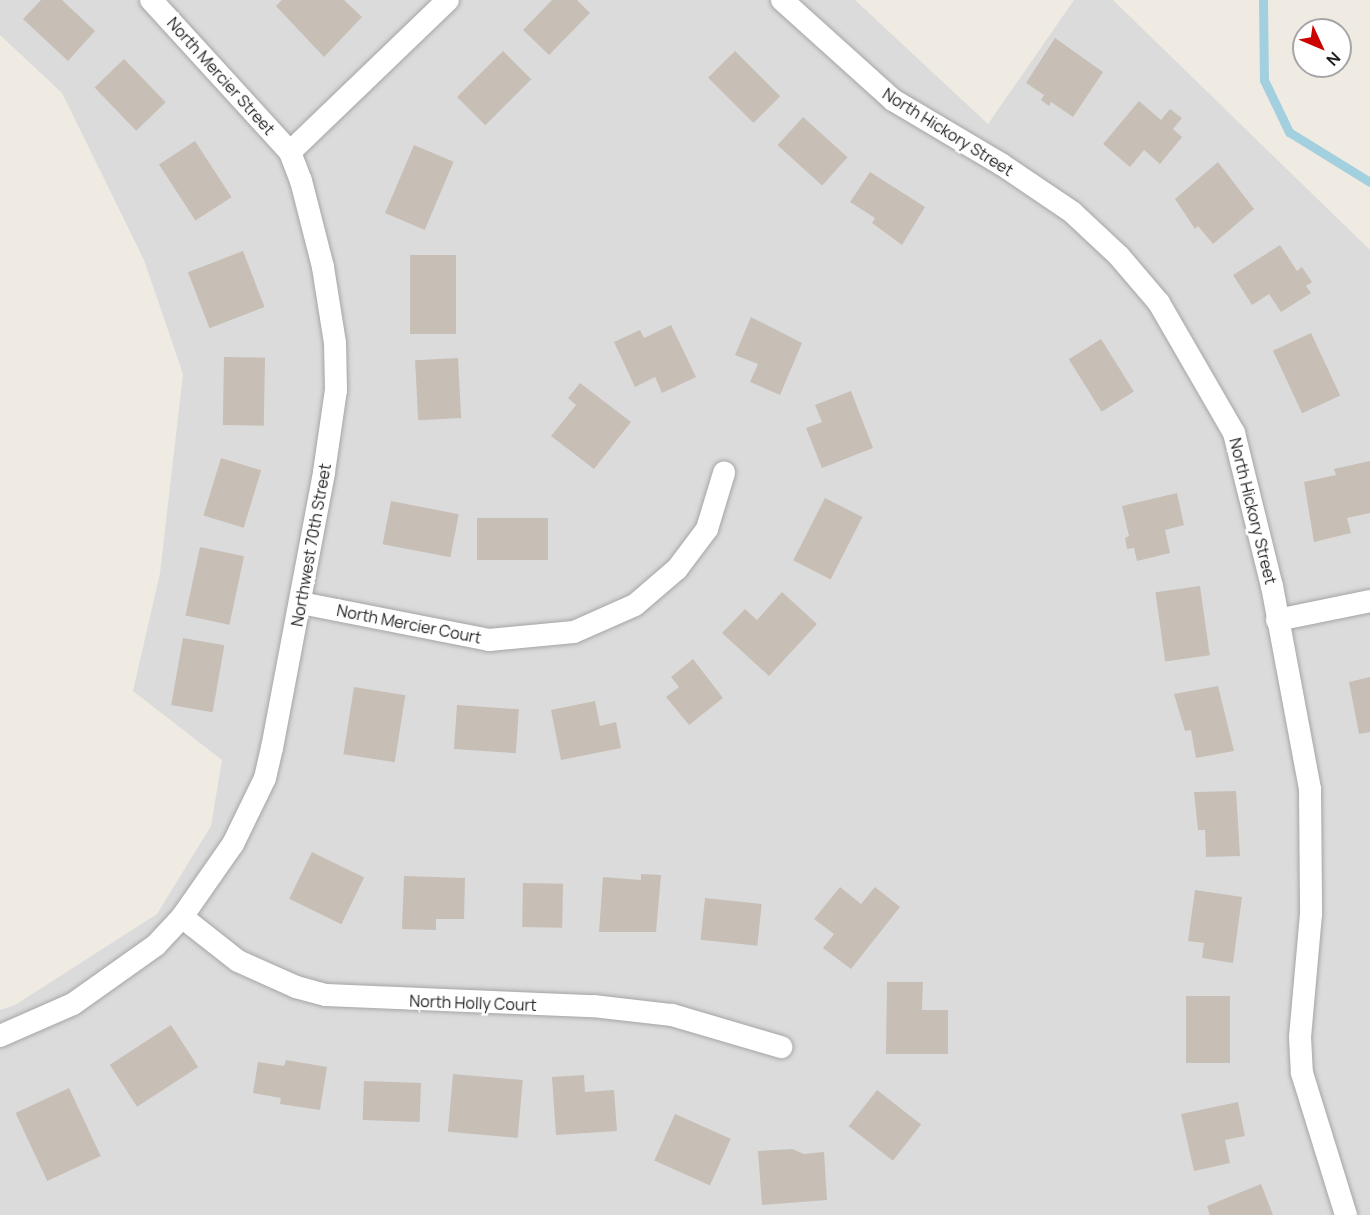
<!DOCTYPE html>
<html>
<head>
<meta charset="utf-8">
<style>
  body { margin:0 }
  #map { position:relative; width:1370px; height:1215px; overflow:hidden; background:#efebe3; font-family:Manrope,sans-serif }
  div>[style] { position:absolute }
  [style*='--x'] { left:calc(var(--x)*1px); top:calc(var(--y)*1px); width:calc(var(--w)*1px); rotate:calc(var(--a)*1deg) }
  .residential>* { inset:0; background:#dcdbdb }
  .stream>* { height:9px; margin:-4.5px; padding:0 4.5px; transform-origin:4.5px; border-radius:4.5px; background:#a2d0df }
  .building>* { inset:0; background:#c7beb6; transform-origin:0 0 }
  .roads { filter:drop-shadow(0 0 2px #a5a5a5) drop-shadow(0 0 2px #a5a5a5) }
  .minor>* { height:22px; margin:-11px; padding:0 11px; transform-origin:11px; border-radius:11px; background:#fff }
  span { translate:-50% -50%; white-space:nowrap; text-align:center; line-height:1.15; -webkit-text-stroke:5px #fff; paint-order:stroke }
  .street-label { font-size:16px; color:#1e1e1e }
  .north { position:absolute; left:1292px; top:18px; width:60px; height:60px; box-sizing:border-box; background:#fff; border:2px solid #a5a5a5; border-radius:50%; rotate:134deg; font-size:16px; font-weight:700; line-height:24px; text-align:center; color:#1e1e1e }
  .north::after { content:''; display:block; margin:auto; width:21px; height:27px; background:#cc0200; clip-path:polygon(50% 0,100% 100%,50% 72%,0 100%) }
</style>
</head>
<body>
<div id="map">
  <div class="residential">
    <div style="clip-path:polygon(0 0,855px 0,988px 124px,1074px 0,1113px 0,1370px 250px,1370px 1215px,0 1215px,0 1010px,15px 1005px,157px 914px,211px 826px,222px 760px,133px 691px,160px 573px,183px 374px,144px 260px,62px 93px,0 35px)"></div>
  </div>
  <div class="stream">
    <div style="--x:1263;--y:0;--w:80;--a:89.3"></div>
    <div style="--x:1264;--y:80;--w:58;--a:64.3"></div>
    <div style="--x:1289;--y:132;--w:95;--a:31.7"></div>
  </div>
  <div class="building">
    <div style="clip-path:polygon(41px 0,62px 0,95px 31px,68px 61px,23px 19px)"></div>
    <div style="clip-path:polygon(282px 0,344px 0,362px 17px,324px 57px,276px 6px)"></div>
    <div style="clip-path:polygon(552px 0,577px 0,590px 13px,549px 55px,523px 30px)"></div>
    <div style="clip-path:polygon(1055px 38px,1103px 72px,1073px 117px,1051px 102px,1049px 106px,1041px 100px,1044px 95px,1026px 83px)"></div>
    <div style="left:503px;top:51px;width:40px;height:65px;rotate:45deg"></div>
    <div style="left:735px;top:51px;width:64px;height:38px;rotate:45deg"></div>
    <div style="left:124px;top:59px;width:60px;height:41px;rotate:46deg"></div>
    <div style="clip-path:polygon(1139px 101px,1161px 120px,1170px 109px,1182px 118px,1173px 129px,1182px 137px,1160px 164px,1144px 150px,1130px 167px,1103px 144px)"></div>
    <div style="left:803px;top:117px;width:60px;height:38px;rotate:42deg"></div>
    <div style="left:195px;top:141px;width:67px;height:43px;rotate:57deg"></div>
    <div style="left:414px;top:145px;width:43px;height:74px;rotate:23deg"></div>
    <div style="clip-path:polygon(1218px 162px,1254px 209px,1213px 244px,1198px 226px,1195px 229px,1175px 199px)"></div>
    <div style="clip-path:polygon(870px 172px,925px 207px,902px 245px,872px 223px,875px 218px,850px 202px)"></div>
    <div style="clip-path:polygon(1280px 245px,1297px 271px,1302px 267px,1312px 282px,1306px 286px,1311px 293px,1281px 312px,1269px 294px,1252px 305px,1233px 275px)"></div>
    <div style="left:243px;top:251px;width:60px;height:59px;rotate:69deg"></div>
    <div style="left:410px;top:255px;width:46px;height:79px"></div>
    <div style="clip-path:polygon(751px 317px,802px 343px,780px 395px,750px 382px,758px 364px,735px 355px)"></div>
    <div style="clip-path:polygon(671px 325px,696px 377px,662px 393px,655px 377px,635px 387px,614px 342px,640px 330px,644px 338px)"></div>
    <div style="left:1311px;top:333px;width:69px;height:42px;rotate:65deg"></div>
    <div style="left:1101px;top:339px;width:62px;height:38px;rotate:58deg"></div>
    <div style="left:224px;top:357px;width:41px;height:68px;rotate:1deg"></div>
    <div style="left:458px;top:358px;width:60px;height:43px;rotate:87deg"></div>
    <div style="clip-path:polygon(580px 383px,631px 422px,594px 469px,551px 436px,576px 405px,568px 398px)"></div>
    <div style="clip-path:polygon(851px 391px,873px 448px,822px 468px,806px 428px,822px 422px,815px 405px)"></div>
    <div style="left:221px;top:458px;width:42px;height:60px;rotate:17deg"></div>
    <div style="clip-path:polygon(1370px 461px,1370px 513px,1347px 518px,1351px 533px,1314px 542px,1304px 482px,1336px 475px,1334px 469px)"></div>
    <div style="clip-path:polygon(1177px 493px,1184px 525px,1165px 530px,1170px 553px,1137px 561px,1134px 548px,1127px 549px,1125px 538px,1129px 536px,1122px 506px)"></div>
    <div style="left:825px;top:498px;width:42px;height:70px;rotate:27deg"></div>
    <div style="left:391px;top:501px;width:69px;height:44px;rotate:11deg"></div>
    <div style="left:548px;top:518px;width:42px;height:71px;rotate:90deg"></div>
    <div style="left:200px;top:547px;width:45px;height:70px;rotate:12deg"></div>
    <div style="left:1200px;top:586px;width:70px;height:45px;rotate:82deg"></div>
    <div style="clip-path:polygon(782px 592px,817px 624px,769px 676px,722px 633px,745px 609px,757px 620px)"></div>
    <div style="left:183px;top:638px;width:42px;height:68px;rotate:10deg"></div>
    <div style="clip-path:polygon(693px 659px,723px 698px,689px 725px,666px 697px,679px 687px,671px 677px)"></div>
    <div style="clip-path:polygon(1370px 677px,1370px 732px,1359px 734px,1349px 682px)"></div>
    <div style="clip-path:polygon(1218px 686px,1234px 751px,1196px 758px,1191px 730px,1185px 731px,1174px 694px)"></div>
    <div style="left:354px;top:687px;width:52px;height:68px;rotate:9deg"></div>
    <div style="clip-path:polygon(595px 701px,600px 726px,616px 722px,621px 748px,561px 760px,551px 710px)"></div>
    <div style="left:457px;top:705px;width:62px;height:44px;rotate:4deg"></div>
    <div style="clip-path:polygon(1236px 791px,1240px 856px,1206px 857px,1205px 830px,1198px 830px,1194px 792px)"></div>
    <div style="left:312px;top:852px;width:58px;height:52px;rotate:26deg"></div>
    <div style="clip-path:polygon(641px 874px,661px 875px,656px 932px,599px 932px,603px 877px,641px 880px)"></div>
    <div style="clip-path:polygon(404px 876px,465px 878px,464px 919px,436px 919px,436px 930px,402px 929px)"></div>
    <div style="left:523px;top:883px;width:40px;height:44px;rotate:1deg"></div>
    <div style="clip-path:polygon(840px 887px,861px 904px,875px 887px,900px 907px,851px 969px,823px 948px,834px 934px,814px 919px)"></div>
    <div style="clip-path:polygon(1195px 890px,1242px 897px,1233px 963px,1202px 958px,1204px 943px,1188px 941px)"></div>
    <div style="left:705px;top:898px;width:57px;height:42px;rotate:6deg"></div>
    <div style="clip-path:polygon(887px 982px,923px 982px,922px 1010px,948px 1010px,948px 1054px,886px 1054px)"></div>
    <div style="left:1186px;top:996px;width:44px;height:67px"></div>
    <div style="left:171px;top:1025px;width:50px;height:73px;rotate:57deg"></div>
    <div style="clip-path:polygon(286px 1060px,327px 1067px,320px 1110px,280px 1104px,281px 1098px,253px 1093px,258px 1062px,284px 1066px)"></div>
    <div style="left:453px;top:1074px;width:70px;height:58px;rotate:5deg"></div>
    <div style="clip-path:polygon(584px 1075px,585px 1092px,614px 1090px,617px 1131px,556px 1135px,552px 1077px)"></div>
    <div style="left:364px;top:1081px;width:57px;height:39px;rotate:2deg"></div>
    <div style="left:69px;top:1088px;width:75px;height:59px;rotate:65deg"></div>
    <div style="left:877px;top:1090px;width:56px;height:46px;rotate:38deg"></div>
    <div style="clip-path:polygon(1238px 1102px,1245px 1136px,1225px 1140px,1230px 1163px,1194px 1171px,1181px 1114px)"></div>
    <div style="left:675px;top:1114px;width:61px;height:51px;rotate:24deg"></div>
    <div style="clip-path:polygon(792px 1149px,804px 1154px,824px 1152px,827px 1200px,762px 1205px,758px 1151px)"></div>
    <div style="clip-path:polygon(1261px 1184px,1273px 1215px,1210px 1215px,1207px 1206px)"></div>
  </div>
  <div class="roads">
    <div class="minor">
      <div style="--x:782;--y:0;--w:149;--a:42"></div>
      <div style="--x:893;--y:100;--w:126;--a:30.7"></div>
      <div style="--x:1001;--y:164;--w:86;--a:34.1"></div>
      <div style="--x:1072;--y:212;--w:64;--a:43.1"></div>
      <div style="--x:1119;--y:256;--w:62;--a:49.6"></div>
      <div style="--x:1159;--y:303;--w:150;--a:60"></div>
      <div style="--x:1234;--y:433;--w:158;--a:76.1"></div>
      <div style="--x:1272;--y:586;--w:207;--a:79.4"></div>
      <div style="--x:1310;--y:789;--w:125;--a:89.5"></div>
      <div style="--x:1311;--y:914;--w:123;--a:95.1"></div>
      <div style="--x:1300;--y:1037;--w:36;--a:87"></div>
      <div style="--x:1302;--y:1073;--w:149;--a:72.8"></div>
      <div style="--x:290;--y:152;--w:219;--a:-43.9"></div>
      <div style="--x:301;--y:603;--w:192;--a:11.1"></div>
      <div style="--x:489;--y:640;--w:85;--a:-5.4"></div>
      <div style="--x:574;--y:632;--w:67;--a:-23.9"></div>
      <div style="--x:635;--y:605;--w:55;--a:-40.6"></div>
      <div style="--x:677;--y:569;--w:50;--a:-53.1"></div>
      <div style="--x:707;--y:529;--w:59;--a:-73.1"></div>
      <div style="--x:1277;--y:620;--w:95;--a:-11.5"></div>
      <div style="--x:182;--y:917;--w:71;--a:38.2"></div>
      <div style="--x:238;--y:961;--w:64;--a:24.1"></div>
      <div style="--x:296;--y:987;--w:31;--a:15"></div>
      <div style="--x:326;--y:995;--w:267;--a:2.4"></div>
      <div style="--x:593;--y:1006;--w:80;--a:6.5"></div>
      <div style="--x:672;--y:1015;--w:114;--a:16.4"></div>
      <div style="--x:0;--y:1036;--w:80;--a:-23.7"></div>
      <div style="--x:73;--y:1004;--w:102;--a:-35.4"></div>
      <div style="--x:156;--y:945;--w:38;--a:-47"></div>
      <div style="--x:182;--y:917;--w:89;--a:-55.1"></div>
      <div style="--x:233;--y:844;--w:73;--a:-64.1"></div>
      <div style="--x:265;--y:778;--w:31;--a:-77"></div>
      <div style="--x:272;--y:748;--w:281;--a:-79.3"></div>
      <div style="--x:324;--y:472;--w:83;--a:-81.7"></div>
      <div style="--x:336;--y:390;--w:47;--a:-91.2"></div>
      <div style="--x:335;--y:343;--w:77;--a:-99"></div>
      <div style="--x:323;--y:267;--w:89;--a:-104.3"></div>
      <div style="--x:301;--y:181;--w:31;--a:-111"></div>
      <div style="--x:290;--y:152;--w:206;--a:-132.4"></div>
    </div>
  </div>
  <div class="street-label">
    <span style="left:221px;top:76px;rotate:48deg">North Mercier Street</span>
    <span style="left:948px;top:132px;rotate:32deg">North Hickory Street</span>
    <span style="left:1253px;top:511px;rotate:76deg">North Hickory Street</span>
    <span style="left:311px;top:545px;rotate:-80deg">Northwest 70th Street</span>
    <span style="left:409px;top:624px;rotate:11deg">North Mercier Court</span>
    <span style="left:473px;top:1003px;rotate:2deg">North Holly Court</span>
  </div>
  <div class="north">N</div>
</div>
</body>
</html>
